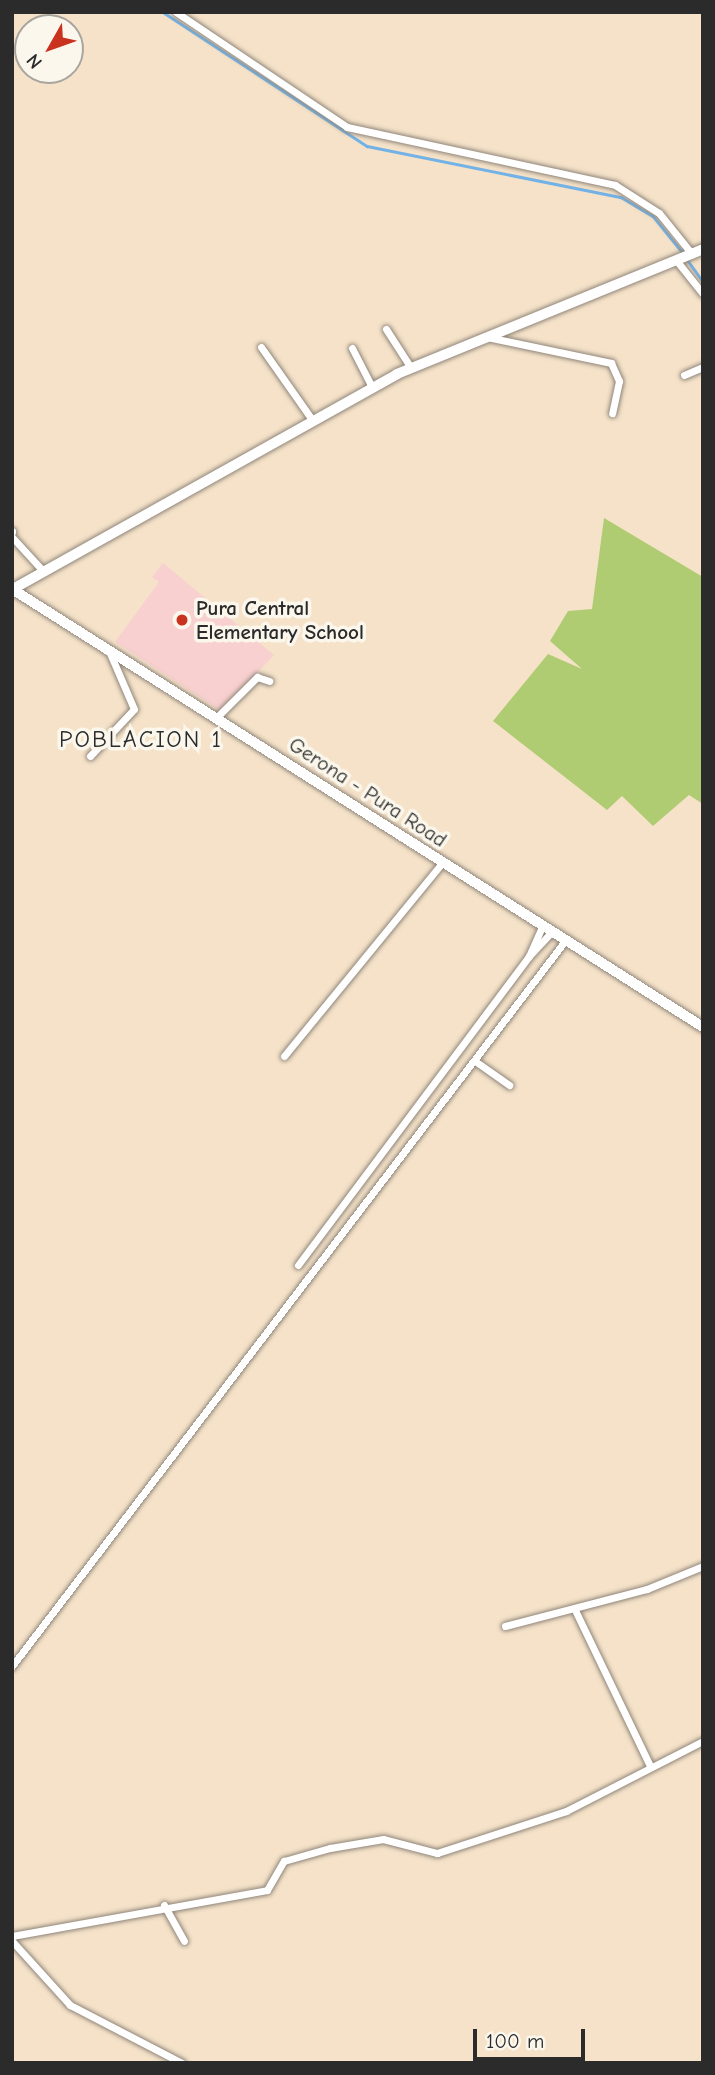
<!DOCTYPE html>
<html>
<head>
<meta charset="utf-8">
<style>
  body { margin:0 }
  #map { position:relative; width:715px; height:2075px; overflow:hidden; background:#f5e2c9; font-family:"Comic Neue",sans-serif }
  div>[style] { position:absolute }
  [style*='--x'] { left:calc(var(--x)*1px); top:calc(var(--y)*1px); width:calc(var(--w)*1px); rotate:calc(var(--a)*1deg) }
  .built>* { inset:0; background:#f7d0cf }
  .green>* { inset:0; background:#b0cc72 }
  .stream>* { height:2.5px; margin:-1.25px; padding:0 1.25px; transform-origin:1.25px; border-radius:1.25px; background:#73b2e6 }
  .roads { filter:drop-shadow(0 0 2px #90867a) drop-shadow(0 0 2px #90867a) }
  .street>* { height:7px; margin:-3.5px; padding:0 3.5px; transform-origin:3.5px; border-radius:3.5px; background:#fff }
  .secondary>* { height:10px; margin:-5px; padding:0 5px; transform-origin:5px; border-radius:5px; background:#fff }
  .dots>* { width:19px; height:19px; translate:-50% -50%; box-sizing:border-box; border:4px solid #fbf7ec; border-radius:50% }
  span { translate:-50% -50%; white-space:nowrap; text-align:center; line-height:1.15; -webkit-text-stroke:7px #fbf7ec; paint-order:stroke }
  .poi-label { font-size:21px; color:#2b2b2b; font-weight:700 }
  .left { translate:0 -50%; text-align:left }
  .street-label { font-size:21px; color:#2b2b2b }
  .quarter-label { font-size:24px; color:#2b2b2b; letter-spacing:2px }
  .frame { position:absolute; inset:0; border:14px solid #2b2b2b; pointer-events:none }
  .north { position:absolute; left:14px; top:14px; width:70px; height:70px; box-sizing:border-box; background:#fbf7ec; border:2px solid #a8a59f; border-radius:50%; rotate:230deg; font-size:19px; font-weight:700; line-height:28px; text-align:center; color:#2b2b2b }
  .north::after { content:''; display:block; margin:auto; width:24px; height:32px; background:#c8321e; clip-path:polygon(50% 0,100% 100%,50% 72%,0 100%) }
  .scale { position:absolute; left:473px; top:2029px; width:112px; height:32px; box-sizing:border-box; border:4px solid #2b2b2b; border-top:0; padding-left:9px; font-size:21px; line-height:24px; white-space:nowrap; color:#2b2b2b; -webkit-text-stroke:5px #fbf7ec; paint-order:stroke }
</style>
</head>
<body>
<div id="map">
  <div class="built">
    <div style="clip-path:polygon(163px 563px,274px 655px,221px 711px,115px 642px,159px 582px,152px 577px)"></div>
  </div>
  <div class="green">
    <div style="clip-path:polygon(604px 518px,703px 577px,703px 804px,689px 795px,653px 826px,622px 796px,607px 810px,493px 721px,548px 654px,582px 669px,550px 641px,568px 611px,592px 609px)"></div>
  </div>
  <div class="stream">
    <div style="--x:163;--y:12;--w:244;--a:33.3"></div>
    <div style="--x:367;--y:146;--w:259;--a:11.4"></div>
    <div style="--x:621;--y:197;--w:37;--a:31"></div>
    <div style="--x:653;--y:216;--w:48;--a:51"></div>
    <div style="--x:686;--y:258;--w:29;--a:54"></div>
  </div>
  <div class="roads">
    <div class="street">
      <div style="--x:176;--y:12;--w:206;--a:33.9"></div>
      <div style="--x:347;--y:127;--w:274;--a:12.2"></div>
      <div style="--x:615;--y:185;--w:52;--a:32.5"></div>
      <div style="--x:659;--y:213;--w:53;--a:51.2"></div>
      <div style="--x:676;--y:260;--w:43;--a:51.5"></div>
      <div style="--x:386;--y:329;--w:46;--a:57.3"></div>
      <div style="--x:487;--y:337;--w:127;--a:11.8"></div>
      <div style="--x:611;--y:363;--w:20;--a:66"></div>
      <div style="--x:619;--y:381;--w:33;--a:102"></div>
      <div style="--x:261;--y:347;--w:90;--a:54.9"></div>
      <div style="--x:352;--y:348;--w:44;--a:62.9"></div>
      <div style="--x:684;--y:375;--w:21;--a:-23"></div>
      <div style="--x:12;--y:532;--w:1;--a:-90"></div>
      <div style="--x:12;--y:537;--w:47;--a:47.6"></div>
      <div style="--x:217;--y:717;--w:57;--a:-45"></div>
      <div style="--x:257;--y:677;--w:13;--a:18"></div>
      <div style="--x:90;--y:756;--w:64;--a:-46.9"></div>
      <div style="--x:134;--y:709;--w:63;--a:-113.3"></div>
      <div style="--x:529;--y:956;--w:33;--a:-47"></div>
      <div style="--x:284;--y:1056;--w:249;--a:-50.7"></div>
      <div style="--x:475;--y:1061;--w:42;--a:35.2"></div>
      <div style="--x:298;--y:1265;--w:386;--a:-53.2"></div>
      <div style="--x:529;--y:956;--w:32;--a:-66"></div>
      <div style="--x:575;--y:1610;--w:173;--a:64.3"></div>
      <div style="--x:505;--y:1626;--w:147;--a:-14.6"></div>
      <div style="--x:647;--y:1589;--w:61;--a:-22.3"></div>
      <div style="--x:12;--y:1666;--w:912;--a:-52.67"></div>
      <div style="--x:164;--y:1905;--w:41;--a:60.9"></div>
      <div style="--x:12;--y:1936;--w:259;--a:-10.2"></div>
      <div style="--x:267;--y:1890;--w:34;--a:-60"></div>
      <div style="--x:284;--y:1861;--w:48;--a:-15.8"></div>
      <div style="--x:330;--y:1848;--w:54;--a:-9.6"></div>
      <div style="--x:383;--y:1839;--w:56;--a:14.5"></div>
      <div style="--x:437;--y:1853;--w:136;--a:-18"></div>
      <div style="--x:566;--y:1811;--w:154;--a:-27.1"></div>
      <div style="--x:12;--y:1941;--w:86;--a:47.8"></div>
      <div style="--x:70;--y:2005;--w:126;--a:27.4"></div>
    </div>
    <div class="secondary">
      <div style="--x:12;--y:589;--w:818;--a:32.37"></div>
      <div style="--x:13;--y:589;--w:440;--a:-29.2"></div>
      <div style="--x:397;--y:374;--w:331;--a:-22.2"></div>
    </div>
  </div>
  <div class="dots">
    <div style="left:182px;top:620px;background:#c8321e"></div>
  </div>
  <div class="poi-label">
    <span class="left" style="left:196px;top:620px">Pura Central<br>Elementary School</span>
  </div>
  <div class="street-label">
    <span style="left:368px;top:792px;rotate:33deg">Gerona - Pura Road</span>
  </div>
  <div class="quarter-label">
    <span style="left:141px;top:740px">POBLACION 1</span>
  </div>
  <div class="frame"></div>
  <div class="north">N</div>
  <div class="scale">100 m</div>
</div>
</body>
</html>
